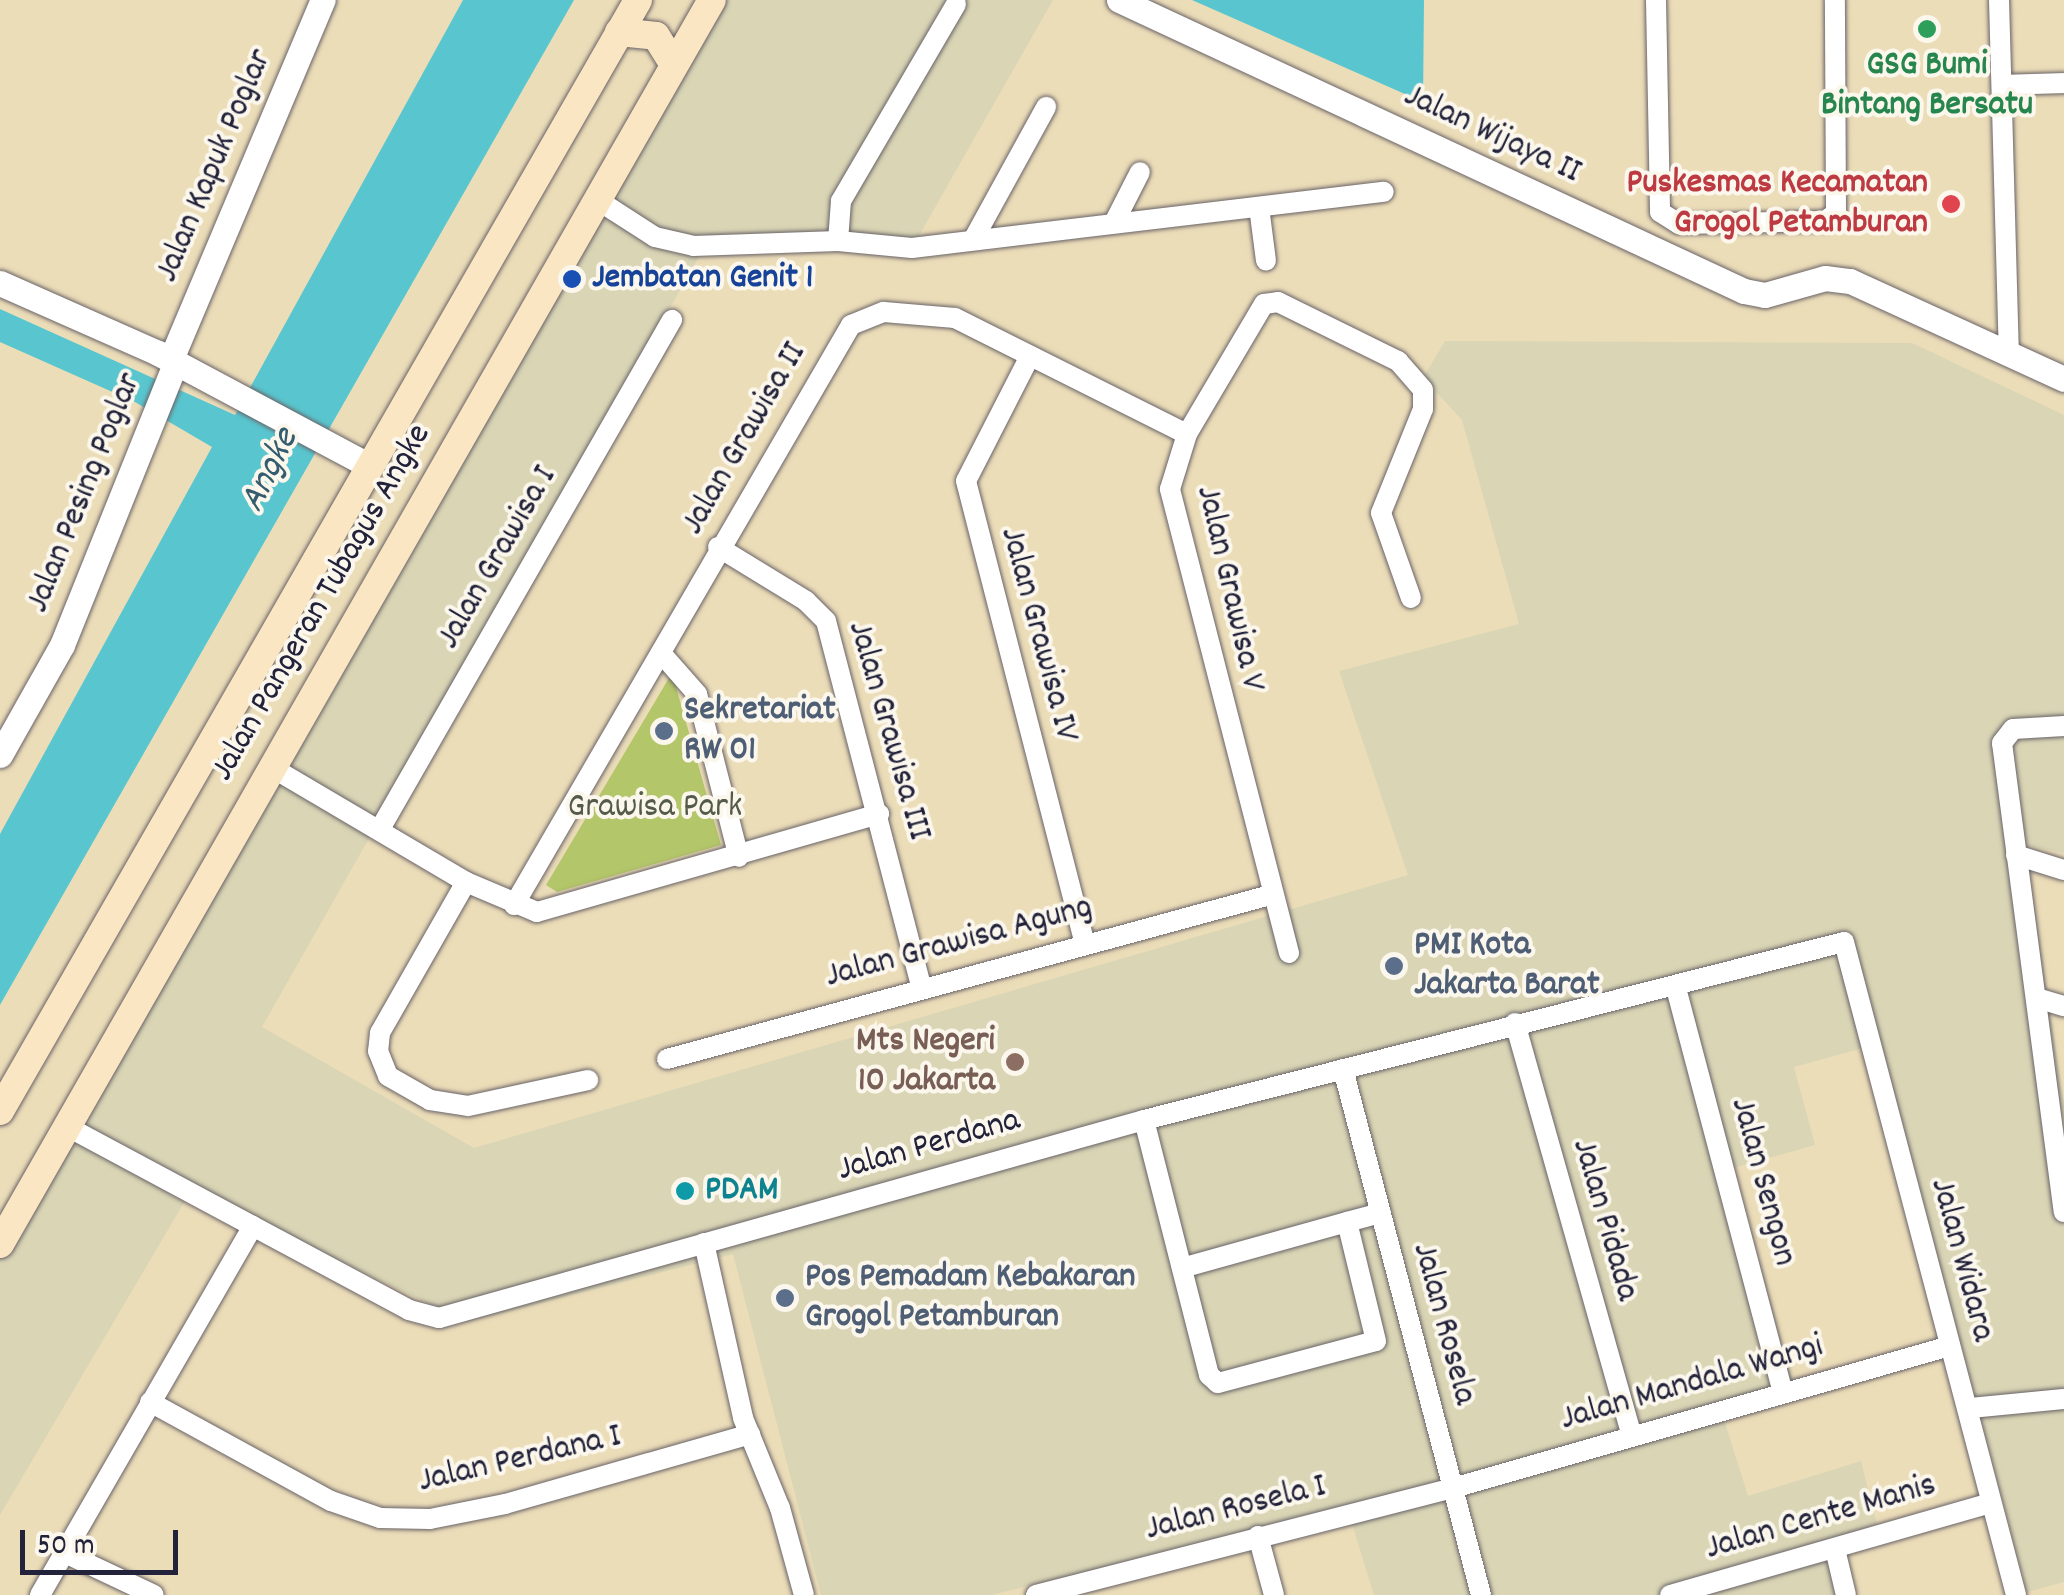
<!DOCTYPE html>
<html>
<head>
<meta charset="utf-8">
<style>
  body { margin:0 }
  #map { position:relative; width:2064px; height:1595px; overflow:hidden; background:#ecddb9; font-family:Dekko,sans-serif }
  div>[style] { position:absolute }
  [style*='--x'] { left:calc(var(--x)*1px); top:calc(var(--y)*1px); width:calc(var(--w)*1px); rotate:calc(var(--a)*1deg) }
  .built>* { inset:0; background:#d9d5b5 }
  .green>* { inset:0; background:#b4c66a }
  .water>* { inset:0; background:#59c6cf }
  .roads { filter:drop-shadow(0 0 2px #696367) drop-shadow(0 0 2px #696367) }
  .minor>* { height:20px; margin:-10px; padding:0 10px; transform-origin:10px; border-radius:10px; background:#fff }
  .tertiary>* { height:25px; margin:-12.5px; padding:0 12.5px; transform-origin:12.5px; border-radius:12.5px; background:#fff }
  .secondary>* { height:28px; margin:-14px; padding:0 14px; transform-origin:14px; border-radius:14px; background:#fbe6c3 }
  .dots>* { width:28px; height:28px; translate:-50% -50%; box-sizing:border-box; border:5px solid #fbf7ec; border-radius:50% }
  span { translate:-50% -50%; white-space:nowrap; text-align:center; line-height:1.15; -webkit-text-stroke:8px #fbf7ec; paint-order:stroke }
  .leisure-label { font-size:35px; color:#27864d; font-weight:700 }
  .street-label { font-size:35px; color:#22223b }
  .health-label { font-size:35px; color:#be3a42; font-weight:700 }
  .right { translate:-100% -50%; text-align:right }
  .transit-label { font-size:35px; color:#164399; font-weight:700 }
  .left { translate:0 -50%; text-align:left }
  .service-label { font-size:35px; color:#4e5e75; font-weight:700 }
  .park-label { font-size:35px; color:#555b4b }
  .education-label { font-size:35px; color:#785e54; font-weight:700 }
  .culture-label { font-size:35px; color:#0d838f; font-weight:700 }
  .water-label { font-size:38px; color:#355b6f; font-style:italic }
  .scale { position:absolute; left:20px; top:1530px; width:158px; height:45px; box-sizing:border-box; border:5px solid #22223b; border-top:0; padding-left:12px; font-size:30px; line-height:35px; white-space:nowrap; color:#22223b; -webkit-text-stroke:8px #fbf7ec; paint-order:stroke }
</style>
</head>
<body>
<div id="map">
  <div class="built">
    <div style="clip-path:polygon(728px 0,1053px 0,916px 241px,705px 246px,262px 1027px,474px 1148px,1408px 875px,1339px 671px,1519px 624px,1462px 420px,1423px 378px,1445px 341px,1912px 343px,2064px 415px,2064px 853px,2025px 845px,2064px 1103px,2064px 1582px,2027px 1592px,1881px 1043px,1794px 1067px,1815px 1145px,1733px 1168px,1794px 1385px,1721px 1410px,1748px 1496px,1861px 1461px,1877px 1524px,1831px 1545px,1846px 1595px,1374px 1595px,1347px 1508px,991px 1595px,821px 1595px,733px 1254px,467px 1322px,192px 1189px,0 1515px,0 1257px,78px 1135px)"></div>
  </div>
  <div class="green">
    <div style="clip-path:polygon(672px 673px,721px 845px,557px 892px,546px 885px)"></div>
  </div>
  <div class="water">
    <div style="clip-path:polygon(463px 0,574px 0,0 1005px,0 834px,212px 447px,135px 402px,0 342px,0 309px,235px 415px)"></div>
    <div style="clip-path:polygon(1192px 0,1424px 0,1423px 102px)"></div>
  </div>
  <div class="roads">
    <div class="minor">
      <div style="--x:1656;--y:0;--w:212;--a:88.9"></div>
      <div style="--x:1660;--y:212;--w:22;--a:32"></div>
      <div style="--x:1679;--y:224;--w:146;--a:-1.2"></div>
      <div style="--x:1825;--y:221;--w:14;--a:-36"></div>
      <div style="--x:1836;--y:213;--w:213;--a:-90.3"></div>
      <div style="--x:1999;--y:0;--w:353;--a:88.4"></div>
      <div style="--x:2002;--y:85;--w:62;--a:-1.8"></div>
      <div style="--x:596;--y:199;--w:70;--a:32.8"></div>
      <div style="--x:655;--y:237;--w:39;--a:13"></div>
      <div style="--x:693;--y:246;--w:145;--a:-2"></div>
      <div style="--x:838;--y:241;--w:74;--a:5.4"></div>
      <div style="--x:912;--y:248;--w:475;--a:-6.8"></div>
      <div style="--x:1259;--y:207;--w:54;--a:82.6"></div>
      <div style="--x:1114;--y:223;--w:57;--a:-63"></div>
      <div style="--x:973;--y:240;--w:152;--a:-61.2"></div>
      <div style="--x:838;--y:241;--w:40;--a:-85.7"></div>
      <div style="--x:841;--y:201;--w:228;--a:-59.7"></div>
      <div style="--x:1030;--y:356;--w:140;--a:117.1"></div>
      <div style="--x:966;--y:481;--w:475;--a:75.6"></div>
      <div style="--x:718;--y:547;--w:103;--a:31.5"></div>
      <div style="--x:806;--y:601;--w:28;--a:45"></div>
      <div style="--x:826;--y:621;--w:376;--a:75.4"></div>
      <div style="--x:661;--y:653;--w:55;--a:48.7"></div>
      <div style="--x:697;--y:694;--w:168;--a:75.6"></div>
      <div style="--x:2064;--y:726;--w:51;--a:176.6"></div>
      <div style="--x:2013;--y:729;--w:18;--a:128"></div>
      <div style="--x:2002;--y:743;--w:473;--a:82.5"></div>
      <div style="--x:271;--y:767;--w:226;--a:30.5"></div>
      <div style="--x:466;--y:882;--w:77;--a:22.9"></div>
      <div style="--x:537;--y:912;--w:356;--a:-16"></div>
      <div style="--x:380;--y:829;--w:587;--a:-60.16"></div>
      <div style="--x:2016;--y:855;--w:50;--a:17.4"></div>
      <div style="--x:466;--y:882;--w:174;--a:119.7"></div>
      <div style="--x:380;--y:1033;--w:18;--a:96"></div>
      <div style="--x:378;--y:1051;--w:27;--a:68"></div>
      <div style="--x:388;--y:1076;--w:48;--a:29.7"></div>
      <div style="--x:430;--y:1100;--w:38;--a:9"></div>
      <div style="--x:468;--y:1106;--w:123;--a:-12.2"></div>
      <div style="--x:514;--y:905;--w:671;--a:-59.84"></div>
      <div style="--x:851;--y:325;--w:35;--a:-22"></div>
      <div style="--x:884;--y:312;--w:71;--a:4.8"></div>
      <div style="--x:955;--y:318;--w:259;--a:26.6"></div>
      <div style="--x:1289;--y:953;--w:479;--a:-104.4"></div>
      <div style="--x:1170;--y:489;--w:58;--a:-72.8"></div>
      <div style="--x:1187;--y:434;--w:151;--a:-59.4"></div>
      <div style="--x:1264;--y:304;--w:14;--a:-8"></div>
      <div style="--x:1278;--y:302;--w:134;--a:26.2"></div>
      <div style="--x:1398;--y:361;--w:38;--a:49"></div>
      <div style="--x:1423;--y:390;--w:19;--a:90"></div>
      <div style="--x:1423;--y:409;--w:112;--a:112"></div>
      <div style="--x:1381;--y:513;--w:90;--a:70.6"></div>
      <div style="--x:1676;--y:988;--w:419;--a:75.2"></div>
      <div style="--x:2037;--y:998;--w:28;--a:17"></div>
      <div style="--x:1515;--y:1023;--w:427;--a:74.2"></div>
      <div style="--x:667;--y:1059;--w:625;--a:-15.21"></div>
      <div style="--x:1343;--y:1069;--w:544;--a:75.3"></div>
      <div style="--x:1144;--y:1120;--w:263;--a:75.7"></div>
      <div style="--x:1209;--y:1375;--w:12;--a:42"></div>
      <div style="--x:1218;--y:1383;--w:163;--a:-14.9"></div>
      <div style="--x:1376;--y:1341;--w:122;--a:-103.7"></div>
      <div style="--x:1347;--y:1222;--w:35;--a:-15"></div>
      <div style="--x:68;--y:1127;--w:387;--a:28.2"></div>
      <div style="--x:409;--y:1310;--w:31;--a:15"></div>
      <div style="--x:439;--y:1318;--w:732;--a:-15.69"></div>
      <div style="--x:1144;--y:1120;--w:722;--a:-14.27"></div>
      <div style="--x:1844;--y:942;--w:675;--a:75.24"></div>
      <div style="--x:704;--y:1243;--w:179;--a:77.4"></div>
      <div style="--x:743;--y:1418;--w:97;--a:67.7"></div>
      <div style="--x:780;--y:1508;--w:90;--a:74.6"></div>
      <div style="--x:1182;--y:1268;--w:171;--a:-15.6"></div>
      <div style="--x:150;--y:1402;--w:206;--a:28.7"></div>
      <div style="--x:331;--y:1501;--w:52;--a:19.1"></div>
      <div style="--x:380;--y:1518;--w:50;--a:1.1"></div>
      <div style="--x:430;--y:1519;--w:76;--a:-11.3"></div>
      <div style="--x:505;--y:1504;--w:255;--a:-15.9"></div>
      <div style="--x:1970;--y:1408;--w:94;--a:-5.5"></div>
      <div style="--x:1258;--y:1536;--w:61;--a:74.8"></div>
      <div style="--x:1835;--y:1549;--w:47;--a:76.6"></div>
      <div style="--x:65;--y:1553;--w:98;--a:25.3"></div>
      <div style="--x:40;--y:1595;--w:426;--a:-60"></div>
      <div style="--x:1036;--y:1595;--w:431;--a:-14.4"></div>
      <div style="--x:1453;--y:1488;--w:517;--a:-15.95"></div>
      <div style="--x:1670;--y:1595;--w:333;--a:-16"></div>
    </div>
    <div class="tertiary">
      <div style="--x:1119;--y:0;--w:689;--a:24.97"></div>
      <div style="--x:1744;--y:291;--w:21;--a:11"></div>
      <div style="--x:1765;--y:295;--w:62;--a:-15.8"></div>
      <div style="--x:1825;--y:278;--w:25;--a:7"></div>
      <div style="--x:1850;--y:281;--w:235;--a:24.6"></div>
      <div style="--x:0;--y:283;--w:173;--a:23.9"></div>
      <div style="--x:158;--y:353;--w:236;--a:28.1"></div>
      <div style="--x:171;--y:359;--w:390;--a:-67.1"></div>
      <div style="--x:0;--y:755;--w:126;--a:-60.6"></div>
      <div style="--x:62;--y:645;--w:305;--a:-68.1"></div>
    </div>
    <div class="secondary">
      <div style="--x:619;--y:32;--w:37;--a:6"></div>
      <div style="--x:656;--y:36;--w:34;--a:58"></div>
      <div style="--x:0;--y:1111;--w:1281;--a:-60.13"></div>
      <div style="--x:0;--y:1244;--w:1433;--a:-60.22"></div>
    </div>
  </div>
  <div class="dots">
    <div style="left:1927px;top:29px;background:#2e9e5b"></div>
    <div style="left:1951px;top:204px;background:#e0444e"></div>
    <div style="left:572px;top:279px;background:#1a4fb4"></div>
    <div style="left:664px;top:731px;background:#5c6f8a"></div>
    <div style="left:1394px;top:966px;background:#5c6f8a"></div>
    <div style="left:1015px;top:1062px;background:#8d6e63"></div>
    <div style="left:685px;top:1191px;background:#0f9aa8"></div>
    <div style="left:785px;top:1298px;background:#5c6f8a"></div>
  </div>
  <div class="leisure-label">
    <span style="left:1927px;top:86px">GSG Bumi<br>Bintang Bersatu</span>
  </div>
  <div class="street-label">
    <span style="left:1492px;top:135px;rotate:25deg">Jalan Wijaya II</span>
    <span style="left:215px;top:166px;rotate:-67deg">Jalan Kapuk Poglar</span>
    <span style="left:745px;top:439px;rotate:-60deg">Jalan Grawisa II</span>
    <span style="left:85px;top:493px;rotate:-68deg">Jalan Pesing Poglar</span>
    <span style="left:498px;top:558px;rotate:-60deg">Jalan Grawisa I</span>
    <span style="left:1229px;top:589px;rotate:77deg">Jalan Grawisa V</span>
    <span style="left:322px;top:603px;rotate:-60deg">Jalan Pangeran Tubagus Angke</span>
    <span style="left:1038px;top:635px;rotate:75deg">Jalan Grawisa IV</span>
    <span style="left:888px;top:731px;rotate:74deg">Jalan Grawisa III</span>
    <span style="left:959px;top:943px;rotate:-15deg">Jalan Grawisa Agung</span>
    <span style="left:929px;top:1146px;rotate:-16deg">Jalan Perdana</span>
    <span style="left:1762px;top:1182px;rotate:75deg">Jalan Sengon</span>
    <span style="left:1604px;top:1220px;rotate:74deg">Jalan Pidada</span>
    <span style="left:1961px;top:1260px;rotate:75deg">Jalan Widara</span>
    <span style="left:1443px;top:1324px;rotate:75deg">Jalan Rosela</span>
    <span style="left:1692px;top:1384px;rotate:-16deg">Jalan Mandala Wangi</span>
    <span style="left:520px;top:1460px;rotate:-13deg">Jalan Perdana I</span>
    <span style="left:1236px;top:1509px;rotate:-14deg">Jalan Rosela I</span>
    <span style="left:1821px;top:1518px;rotate:-16deg">Jalan Cente Manis</span>
  </div>
  <div class="health-label">
    <span class="right" style="left:1928px;top:204px">Puskesmas Kecamatan<br>Grogol Petamburan</span>
  </div>
  <div class="transit-label">
    <span class="left" style="left:592px;top:279px">Jembatan Genit 1</span>
  </div>
  <div class="service-label">
    <span class="left" style="left:684px;top:731px">Sekretariat<br>RW 01</span>
    <span class="left" style="left:1414px;top:966px">PMI Kota<br>Jakarta Barat</span>
    <span class="left" style="left:805px;top:1298px">Pos Pemadam Kebakaran<br>Grogol Petamburan</span>
  </div>
  <div class="park-label">
    <span style="left:655px;top:808px">Grawisa Park</span>
  </div>
  <div class="education-label">
    <span class="right" style="left:995px;top:1062px">Mts Negeri<br>10 Jakarta</span>
  </div>
  <div class="culture-label">
    <span class="left" style="left:705px;top:1191px">PDAM</span>
  </div>
  <div class="water-label">
    <span style="left:271px;top:471px;rotate:-64deg">Angke</span>
  </div>
  <div class="scale">50 m</div>
</div>
</body>
</html>
